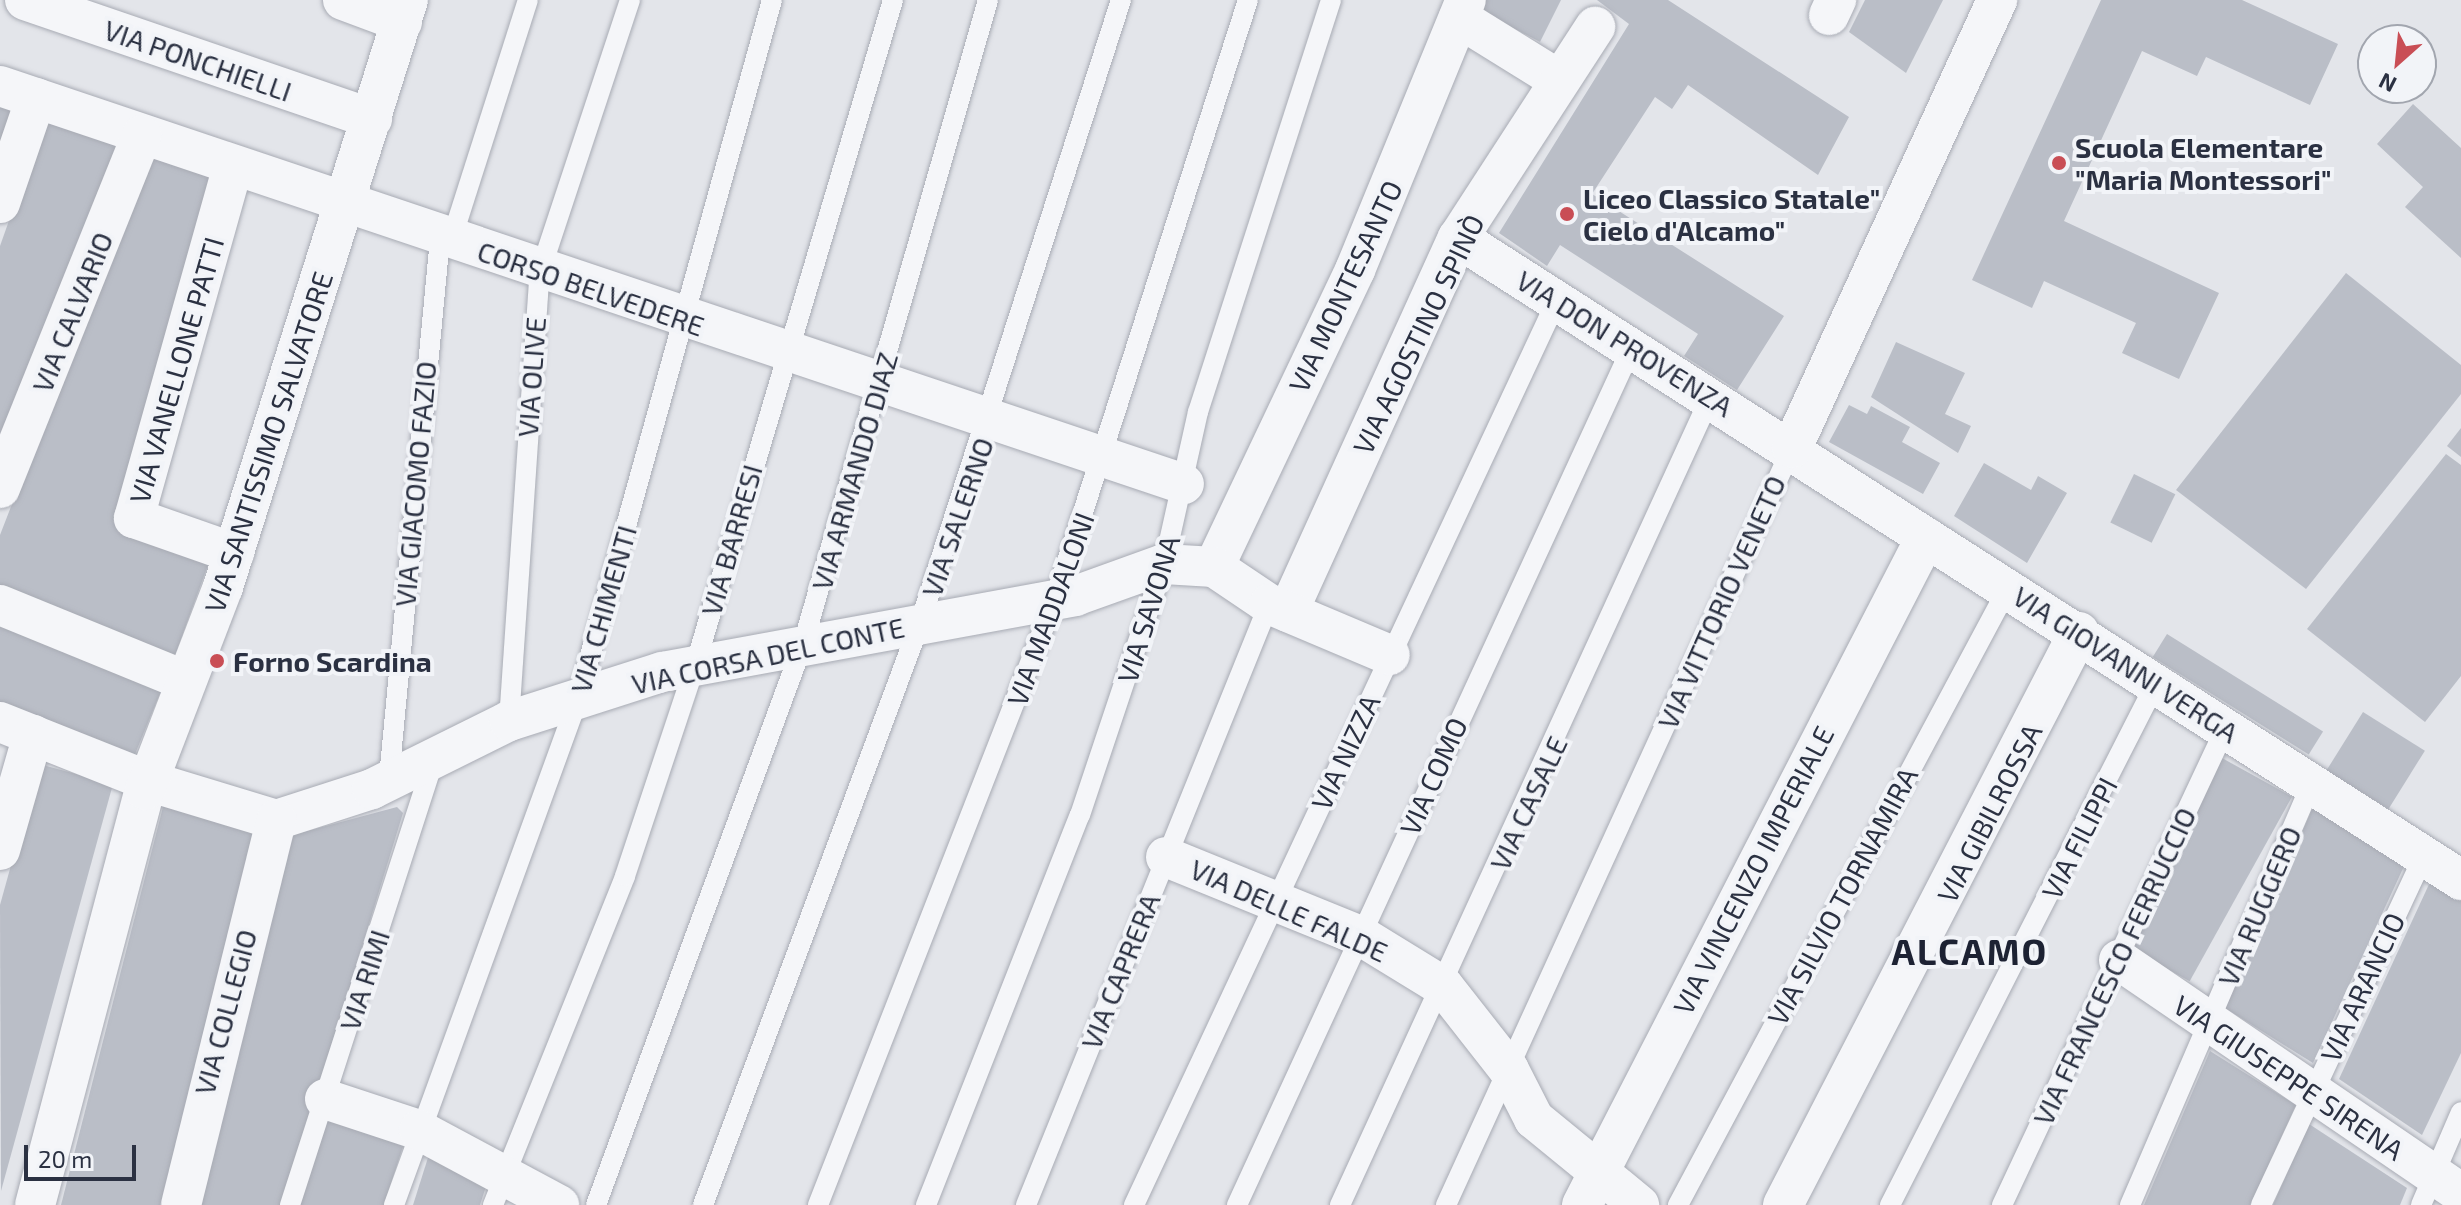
<!DOCTYPE html>
<html>
<head>
<meta charset="utf-8">
<style>
  body { margin:0 }
  #map { position:relative; width:2461px; height:1205px; overflow:hidden; background:#e3e5ea; font-family:"Exo 2",sans-serif }
  div>[style] { position:absolute }
  [style*='--x'] { left:calc(var(--x)*1px); top:calc(var(--y)*1px); width:calc(var(--w)*1px); rotate:calc(var(--a)*1deg) }
  .building>* { inset:0; background:#babec7; transform-origin:0 0 }
  .roads { filter:drop-shadow(0 0 2px #a8abb4) drop-shadow(0 0 2px #a8abb4) }
  .service>* { height:20px; margin:-10px; padding:0 10px; transform-origin:10px; border-radius:10px; background:#f5f6f9 }
  .minor>* { height:40px; margin:-20px; padding:0 20px; transform-origin:20px; border-radius:20px; background:#f5f6f9 }
  .dots>* { width:22px; height:22px; translate:-50% -50%; box-sizing:border-box; border:4px solid #f2f4f8; border-radius:50% }
  span { translate:-50% -50%; white-space:nowrap; text-align:center; line-height:1.15; -webkit-text-stroke:8px #f2f4f8; paint-order:stroke }
  .street-label { font-size:28px; color:#2b3142 }
  .poi-label { font-size:28px; color:#2b3142; font-weight:700 }
  .left { translate:0 -50%; text-align:left }
  .district-label { font-size:36px; color:#1d2233; font-weight:700; letter-spacing:2px }
  .north { position:absolute; left:2357px; top:24px; width:80px; height:80px; box-sizing:border-box; background:#f2f4f8; border:2px solid #a2a6af; border-radius:50%; rotate:207deg; font-size:22px; font-weight:700; line-height:32px; text-align:center; color:#2b3142 }
  .north::after { content:''; display:block; margin:auto; width:28px; height:36px; background:#c94e55; clip-path:polygon(50% 0,100% 100%,50% 72%,0 100%) }
  .scale { position:absolute; left:24px; top:1145px; width:112px; height:36px; box-sizing:border-box; border:4px solid #2b3142; border-top:0; padding-left:10px; font-size:24px; line-height:28px; white-space:nowrap; color:#2b3142; -webkit-text-stroke:6px #f2f4f8; paint-order:stroke }
</style>
</head>
<body>
<div id="map">
  <div class="building">
    <div style="clip-path:polygon(1484px 0,1561px 0,1540px 42px,1481px 11px)"></div>
    <div style="clip-path:polygon(1597px 0,1668px 0,1849px 117px,1818px 175px,1688px 85px,1672px 109px,1655px 97px,1592px 194px,1784px 316px,1737px 390px,1684px 356px,1698px 334px,1560px 245px,1547px 266px,1499px 233px,1629px 24px)"></div>
    <div style="clip-path:polygon(1865px 0,1943px 0,1906px 73px,1849px 32px)"></div>
    <div style="clip-path:polygon(2101px 0,2242px 0,2338px 44px,2310px 105px,2206px 57px,2197px 76px,2142px 51px,2064px 221px,2219px 293px,2179px 379px,2122px 353px,2136px 323px,2044px 281px,2032px 308px,1972px 280px)"></div>
    <div style="clip-path:polygon(0 97px,19px 103px,0 155px)"></div>
    <div style="clip-path:polygon(2413px 104px,2461px 148px,2461px 258px,2405px 207px,2423px 187px,2377px 144px)"></div>
    <div style="clip-path:polygon(46px 116px,121px 144px,0 443px,0 246px)"></div>
    <div style="clip-path:polygon(149px 151px,219px 176px,117px 520px,212px 554px,174px 658px,0 590px,0 535px)"></div>
    <div style="clip-path:polygon(2346px 273px,2461px 365px,2461px 394px,2306px 589px,2176px 490px)"></div>
    <div style="clip-path:polygon(1896px 342px,1965px 373px,1945px 414px,1971px 426px,1958px 453px,1871px 397px)"></div>
    <div style="clip-path:polygon(1849px 405px,1867px 414px,1871px 406px,1910px 427px,1902px 442px,1940px 463px,1923px 494px,1829px 442px)"></div>
    <div style="clip-path:polygon(2461px 428px,2461px 457px,2447px 446px)"></div>
    <div style="clip-path:polygon(2446px 454px,2461px 465px,2461px 676px,2425px 722px,2307px 629px)"></div>
    <div style="clip-path:polygon(1984px 463px,2031px 490px,2038px 476px,2067px 493px,2027px 563px,1954px 516px)"></div>
    <div style="left:2134px;top:474px;width:46px;height:54px;rotate:26deg"></div>
    <div style="clip-path:polygon(0 623px,161px 691px,133px 759px,0 703px)"></div>
    <div style="left:2167px;top:634px;width:184px;height:27px;rotate:32deg"></div>
    <div style="left:2363px;top:712px;width:73px;height:69px;rotate:32deg"></div>
    <div style="left:2222px;top:758px;width:80px;height:211px;rotate:29deg"></div>
    <div style="clip-path:polygon(39px 764px,113px 784px,1px 1191px,0 905px)"></div>
    <div style="clip-path:polygon(164px 803px,253px 832px,168px 1205px,61px 1205px)"></div>
    <div style="clip-path:polygon(397px 807px,403px 813px,283px 1205px,193px 1205px,281px 838px)"></div>
    <div style="clip-path:polygon(2313px 807px,2406px 862px,2313px 1063px,2225px 1008px)"></div>
    <div style="clip-path:polygon(2431px 880px,2461px 899px,2461px 1053px,2422px 1135px,2339px 1079px)"></div>
    <div style="clip-path:polygon(2210px 1051px,2296px 1105px,2250px 1205px,2144px 1205px)"></div>
    <div style="clip-path:polygon(330px 1108px,407px 1134px,384px 1205px,300px 1205px)"></div>
    <div style="clip-path:polygon(2309px 1124px,2407px 1188px,2400px 1205px,2273px 1205px)"></div>
    <div style="clip-path:polygon(432px 1145px,490px 1174px,480px 1205px,413px 1205px)"></div>
  </div>
  <div class="roads">
    <div class="service">
      <div style="--x:451;--y:241;--w:253;--a:-72.3"></div>
      <div style="--x:509;--y:721;--w:450;--a:-86.1"></div>
      <div style="--x:540;--y:272;--w:287;--a:-71.7"></div>
      <div style="--x:389;--y:778;--w:542;--a:-84.6"></div>
      <div style="--x:290;--y:1205;--w:468;--a:-72.1"></div>
      <div style="--x:394;--y:1205;--w:538;--a:-70.02"></div>
      <div style="--x:578;--y:699;--w:725;--a:-74.49"></div>
      <div style="--x:493;--y:1205;--w:354;--a:-68.1"></div>
      <div style="--x:625;--y:876;--w:221;--a:-71.6"></div>
      <div style="--x:695;--y:666;--w:695;--a:-73.44"></div>
      <div style="--x:596;--y:1205;--w:598;--a:-69.75"></div>
      <div style="--x:803;--y:644;--w:670;--a:-73.97"></div>
      <div style="--x:703;--y:1205;--w:621;--a:-69.55"></div>
      <div style="--x:920;--y:623;--w:655;--a:-72.12"></div>
      <div style="--x:818;--y:1205;--w:651;--a:-68.64"></div>
      <div style="--x:1055;--y:599;--w:629;--a:-72.14"></div>
      <div style="--x:926;--y:1205;--w:419;--a:-68.5"></div>
      <div style="--x:1080;--y:815;--w:265;--a:-71.5"></div>
      <div style="--x:1164;--y:564;--w:156;--a:-77.4"></div>
      <div style="--x:1198;--y:412;--w:433;--a:-72.1"></div>
      <div style="--x:1026;--y:1205;--w:648;--a:-67.99"></div>
      <div style="--x:1134;--y:1205;--w:999;--a:-64.95"></div>
      <div style="--x:1237;--y:1205;--w:942;--a:-65.28"></div>
      <div style="--x:1340;--y:1205;--w:888;--a:-65.37"></div>
      <div style="--x:1446;--y:1205;--w:832;--a:-65.44"></div>
      <div style="--x:1678;--y:1205;--w:700;--a:-61.86"></div>
      <div style="--x:1890;--y:1205;--w:586;--a:-63"></div>
      <div style="--x:2002;--y:1205;--w:528;--a:-64.89"></div>
      <div style="--x:2130;--y:1205;--w:458;--a:-66.7"></div>
      <div style="--x:2261;--y:1205;--w:384;--a:-65"></div>
      <div style="--x:2421;--y:1205;--w:101;--a:-66.7"></div>
    </div>
    <div class="minor">
      <div style="--x:25;--y:0;--w:367;--a:18.9"></div>
      <div style="--x:343;--y:0;--w:63;--a:20.4"></div>
      <div style="--x:1829;--y:15;--w:17;--a:-65"></div>
      <div style="--x:1459;--y:18;--w:118;--a:31.8"></div>
      <div style="--x:0;--y:86;--w:1249;--a:18.58"></div>
      <div style="--x:233;--y:166;--w:366;--a:105.7"></div>
      <div style="--x:134;--y:518;--w:106;--a:19.3"></div>
      <div style="--x:0;--y:203;--w:111;--a:-71.1"></div>
      <div style="--x:1458;--y:238;--w:1191;--a:32.62"></div>
      <div style="--x:1792;--y:448;--w:493;--a:-65.4"></div>
      <div style="--x:0;--y:488;--w:380;--a:-68.1"></div>
      <div style="--x:1214;--y:567;--w:329;--a:-64.6"></div>
      <div style="--x:1355;--y:270;--w:292;--a:-67.7"></div>
      <div style="--x:0;--y:605;--w:201;--a:22.2"></div>
      <div style="--x:1288;--y:612;--w:411;--a:-65.6"></div>
      <div style="--x:1458;--y:238;--w:252;--a:-57"></div>
      <div style="--x:0;--y:722;--w:159;--a:21.7"></div>
      <div style="--x:148;--y:781;--w:134;--a:16.9"></div>
      <div style="--x:276;--y:820;--w:101;--a:-17.9"></div>
      <div style="--x:372;--y:789;--w:153;--a:-26.4"></div>
      <div style="--x:509;--y:721;--w:161;--a:-17.8"></div>
      <div style="--x:662;--y:672;--w:420;--a:-10.4"></div>
      <div style="--x:1075;--y:596;--w:95;--a:-19.8"></div>
      <div style="--x:1164;--y:564;--w:50;--a:3.4"></div>
      <div style="--x:1214;--y:567;--w:66;--a:33.9"></div>
      <div style="--x:1269;--y:604;--w:131;--a:22.9"></div>
      <div style="--x:0;--y:850;--w:120;--a:-74"></div>
      <div style="--x:1166;--y:857;--w:210;--a:22.1"></div>
      <div style="--x:1361;--y:936;--w:97;--a:31.6"></div>
      <div style="--x:1444;--y:987;--w:105;--a:51.9"></div>
      <div style="--x:1509;--y:1070;--w:55;--a:63"></div>
      <div style="--x:1534;--y:1119;--w:136;--a:39.3"></div>
      <div style="--x:2119;--y:960;--w:414;--a:34.3"></div>
      <div style="--x:325;--y:1099;--w:99;--a:18.3"></div>
      <div style="--x:419;--y:1130;--w:159;--a:28.2"></div>
      <div style="--x:35;--y:1205;--w:429;--a:-75.2"></div>
      <div style="--x:145;--y:790;--w:217;--a:-69"></div>
      <div style="--x:223;--y:587;--w:615;--a:-72.51"></div>
      <div style="--x:181;--y:1205;--w:397;--a:-76.1"></div>
      <div style="--x:1582;--y:1205;--w:751;--a:-62.75"></div>
      <div style="--x:1783;--y:1205;--w:645;--a:-62.68"></div>
    </div>
  </div>
  <div class="dots">
    <div style="left:2059px;top:163px;background:#c94e55"></div>
    <div style="left:1567px;top:214px;background:#c94e55"></div>
    <div style="left:217px;top:661px;background:#c94e55"></div>
  </div>
  <div class="street-label">
    <span style="left:198px;top:60px;rotate:19deg">VIA PONCHIELLI</span>
    <span style="left:1345px;top:286px;rotate:-65deg">VIA MONTESANTO</span>
    <span style="left:591px;top:288px;rotate:19deg">CORSO BELVEDERE</span>
    <span style="left:72px;top:312px;rotate:-68deg">VIA CALVARIO</span>
    <span style="left:1418px;top:334px;rotate:-64deg">VIA AGOSTINO SPINÒ</span>
    <span style="left:1625px;top:343px;rotate:32deg">VIA DON PROVENZA</span>
    <span style="left:176px;top:370px;rotate:-74deg">VIA VANELLONE PATTI</span>
    <span style="left:531px;top:377px;rotate:-86deg">VIA OLIVE</span>
    <span style="left:268px;top:442px;rotate:-72deg">VIA SANTISSIMO SALVATORE</span>
    <span style="left:854px;top:471px;rotate:-74deg">VIA ARMANDO DIAZ</span>
    <span style="left:415px;top:484px;rotate:-85deg">VIA GIACOMO FAZIO</span>
    <span style="left:957px;top:517px;rotate:-71deg">VIA SALERNO</span>
    <span style="left:731px;top:540px;rotate:-74deg">VIA BARRESI</span>
    <span style="left:1721px;top:602px;rotate:-66deg">VIA VITTORIO VENETO</span>
    <span style="left:603px;top:609px;rotate:-74deg">VIA CHIMENTI</span>
    <span style="left:1050px;top:609px;rotate:-70deg">VIA MADDALONI</span>
    <span style="left:1148px;top:609px;rotate:-73deg">VIA SAVONA</span>
    <span style="left:768px;top:655px;rotate:-12deg">VIA CORSA DEL CONTE</span>
    <span style="left:2126px;top:664px;rotate:33deg">VIA GIOVANNI VERGA</span>
    <span style="left:1345px;top:752px;rotate:-65deg">VIA NIZZA</span>
    <span style="left:1433px;top:776px;rotate:-66deg">VIA COMO</span>
    <span style="left:1528px;top:803px;rotate:-65deg">VIA CASALE</span>
    <span style="left:1989px;top:813px;rotate:-63deg">VIA GIBILROSSA</span>
    <span style="left:2079px;top:838px;rotate:-63deg">VIA FILIPPI</span>
    <span style="left:1753px;top:870px;rotate:-63deg">VIA VINCENZO IMPERIALE</span>
    <span style="left:1842px;top:896px;rotate:-62deg">VIA SILVIO TORNAMIRA</span>
    <span style="left:2259px;top:906px;rotate:-67deg">VIA RUGGERO</span>
    <span style="left:1289px;top:910px;rotate:24deg">VIA DELLE FALDE</span>
    <span style="left:2114px;top:966px;rotate:-65deg">VIA FRANCESCO FERRUCCIO</span>
    <span style="left:1120px;top:971px;rotate:-68deg">VIA CAPRERA</span>
    <span style="left:364px;top:980px;rotate:-72deg">VIA RIMI</span>
    <span style="left:2362px;top:987px;rotate:-65deg">VIA ARANCIO</span>
    <span style="left:225px;top:1012px;rotate:-75deg">VIA COLLEGIO</span>
    <span style="left:2289px;top:1077px;rotate:34deg">VIA GIUSEPPE SIRENA</span>
  </div>
  <div class="poi-label">
    <span class="left" style="left:2075px;top:163px">Scuola Elementare<br>"Maria Montessori"</span>
    <span class="left" style="left:1583px;top:214px">Liceo Classico Statale"<br>Cielo d'Alcamo"</span>
    <span class="left" style="left:233px;top:661px">Forno Scardina</span>
  </div>
  <div class="district-label">
    <span style="left:1970px;top:951px">ALCAMO</span>
  </div>
  <div class="north">N</div>
  <div class="scale">20 m</div>
</div>
</body>
</html>
